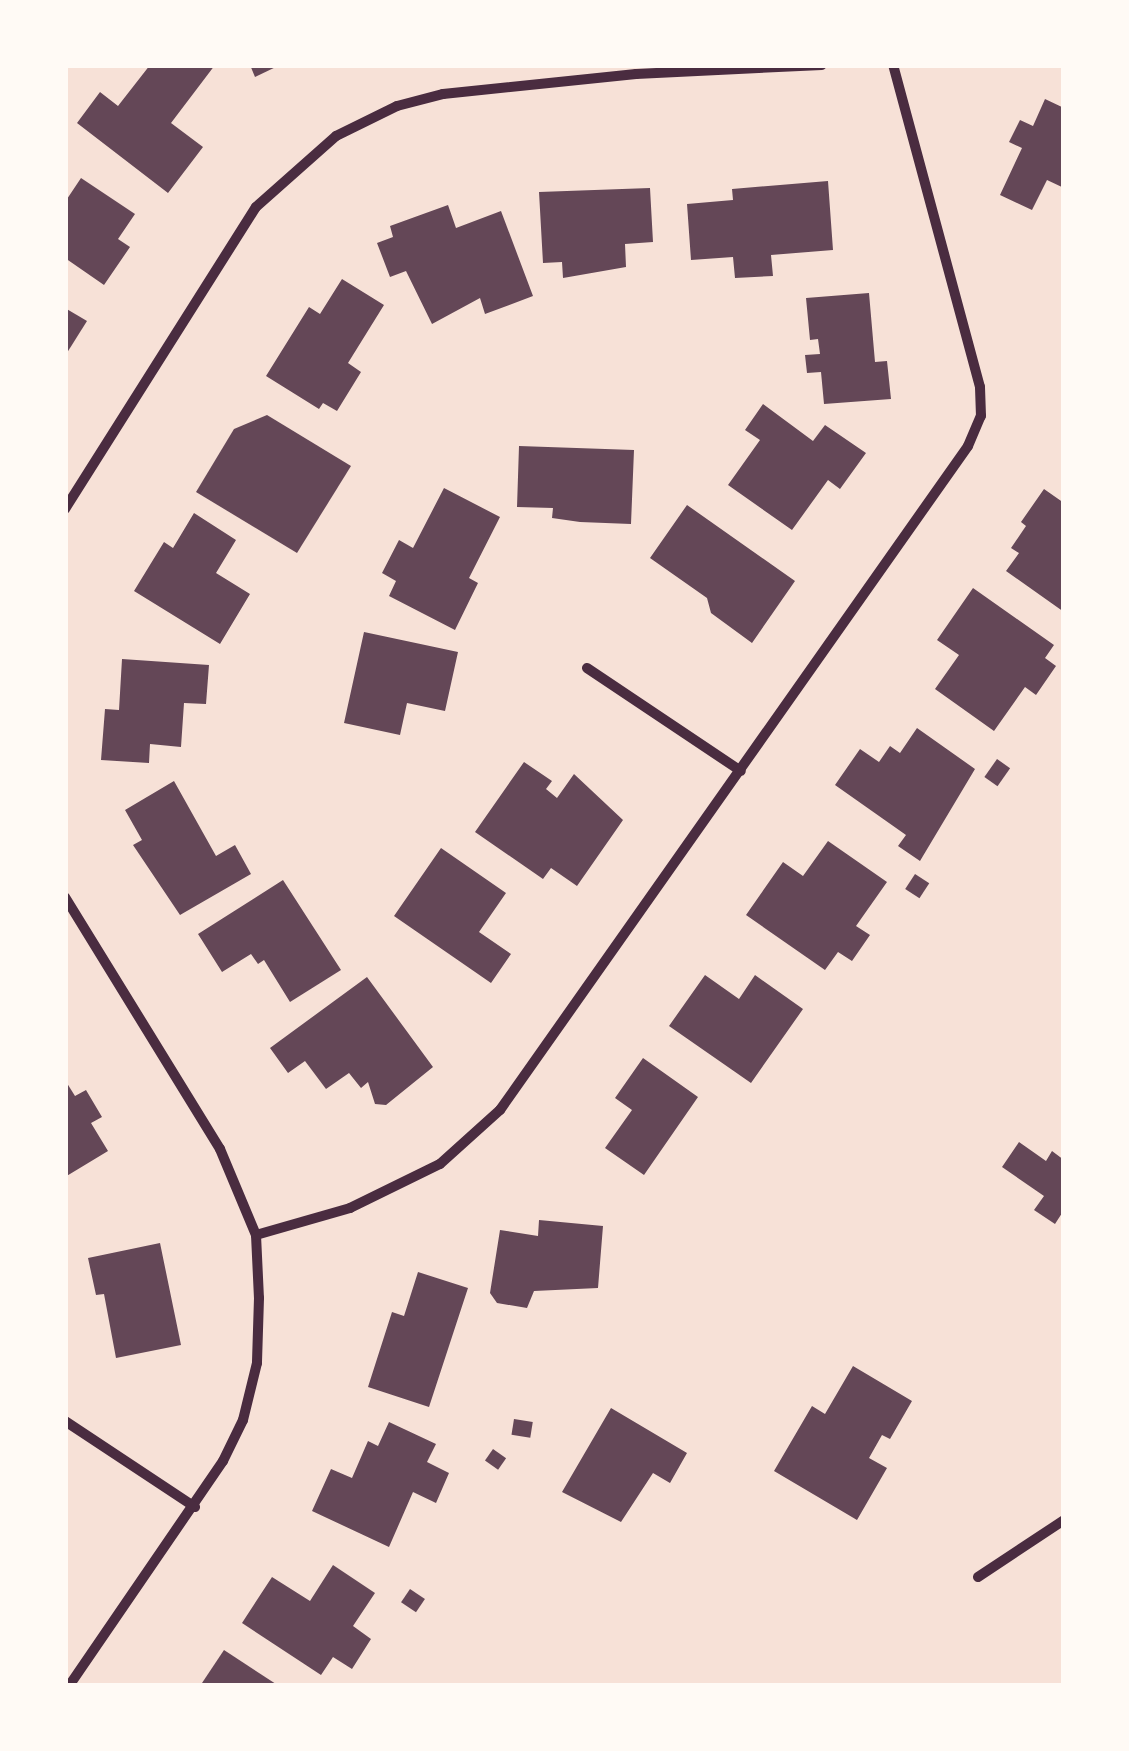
<!DOCTYPE html>
<html>
<head>
<meta charset="utf-8">
<style>
  body { margin:0 }
  #map { position:relative; width:1129px; height:1751px; overflow:hidden; background:#f7e1d7; font-family:"Fira Sans",sans-serif }
  div>[style] { position:absolute }
  [style*='--x'] { left:calc(var(--x)*1px); top:calc(var(--y)*1px); width:calc(var(--w)*1px); rotate:calc(var(--a)*1deg) }
  .building>* { inset:0; background:#644757; transform-origin:0 0 }
  .minor>* { height:10px; margin:-5px; padding:0 5px; transform-origin:5px; border-radius:5px; background:#4a2c40 }
  span { translate:-50% -50%; white-space:nowrap; text-align:center; line-height:1.15; -webkit-text-stroke:8px #fffaf5; paint-order:stroke }
  .frame { position:absolute; inset:0; border:68px solid #fffaf5; pointer-events:none }
</style>
</head>
<body>
<div id="map">
  <div class="building">
    <div style="clip-path:polygon(150px 65px,215px 65px,171px 123px,203px 147px,168px 193px,77px 123px,100px 92px,118px 106px)"></div>
    <div style="clip-path:polygon(250px 65px,280px 65px,255px 77px)"></div>
    <div style="clip-path:polygon(1045px 99px,1064px 108px,1064px 188px,1047px 180px,1032px 210px,1000px 195px,1022px 148px,1009px 142px,1020px 120px,1033px 126px)"></div>
    <div style="clip-path:polygon(81px 178px,135px 214px,118px 239px,130px 247px,104px 285px,65px 258px,65px 202px)"></div>
    <div style="clip-path:polygon(828px 181px,833px 250px,771px 255px,773px 276px,735px 278px,733px 257px,691px 260px,687px 204px,733px 200px,732px 189px)"></div>
    <div style="clip-path:polygon(650px 188px,653px 242px,625px 244px,626px 267px,563px 278px,562px 262px,543px 263px,539px 192px)"></div>
    <div style="clip-path:polygon(448px 205px,456px 228px,501px 211px,533px 296px,485px 314px,480px 298px,432px 324px,406px 271px,390px 277px,377px 243px,393px 237px,390px 226px)"></div>
    <div style="clip-path:polygon(342px 279px,384px 305px,348px 363px,361px 372px,337px 411px,323px 403px,319px 409px,266px 376px,309px 307px,320px 314px)"></div>
    <div style="clip-path:polygon(869px 293px,875px 362px,887px 361px,891px 399px,824px 404px,821px 372px,807px 373px,805px 355px,820px 354px,818px 339px,810px 340px,806px 298px)"></div>
    <div style="clip-path:polygon(65px 308px,87px 321px,65px 356px)"></div>
    <div style="clip-path:polygon(763px 404px,813px 441px,825px 425px,866px 453px,840px 489px,828px 480px,792px 530px,728px 485px,760px 440px,745px 430px)"></div>
    <div style="clip-path:polygon(267px 415px,351px 466px,297px 553px,196px 492px,234px 429px)"></div>
    <div style="clip-path:polygon(519px 446px,634px 450px,631px 524px,580px 522px,552px 518px,553px 508px,517px 507px)"></div>
    <div style="clip-path:polygon(444px 488px,500px 517px,469px 578px,478px 583px,455px 630px,389px 596px,396px 581px,382px 573px,399px 540px,413px 548px)"></div>
    <div style="clip-path:polygon(1044px 489px,1064px 503px,1064px 612px,1006px 571px,1019px 553px,1011px 548px,1026px 526px,1021px 522px)"></div>
    <div style="clip-path:polygon(687px 505px,795px 581px,752px 643px,711px 613px,707px 598px,650px 558px)"></div>
    <div style="clip-path:polygon(194px 513px,236px 540px,216px 573px,250px 594px,220px 644px,134px 591px,164px 542px,173px 548px)"></div>
    <div style="clip-path:polygon(973px 588px,1054px 645px,1045px 658px,1056px 666px,1036px 695px,1025px 687px,994px 731px,935px 689px,959px 655px,937px 640px)"></div>
    <div style="clip-path:polygon(364px 632px,458px 652px,445px 711px,407px 703px,400px 735px,344px 723px)"></div>
    <div style="clip-path:polygon(122px 659px,209px 665px,206px 704px,184px 703px,181px 747px,150px 744px,149px 763px,101px 760px,105px 709px,119px 710px)"></div>
    <div style="clip-path:polygon(917px 728px,975px 769px,920px 861px,898px 846px,906px 835px,835px 785px,860px 749px,879px 762px,890px 746px,900px 753px)"></div>
    <div style="left:997px;top:759px;width:16px;height:22px;rotate:35deg"></div>
    <div style="clip-path:polygon(524px 762px,552px 781px,546px 789px,557px 798px,574px 774px,623px 820px,577px 886px,551px 868px,543px 879px,475px 832px)"></div>
    <div style="clip-path:polygon(174px 781px,216px 856px,235px 845px,251px 874px,180px 915px,133px 845px,142px 840px,125px 810px)"></div>
    <div style="clip-path:polygon(828px 841px,887px 882px,856px 926px,870px 935px,852px 961px,838px 952px,825px 970px,746px 915px,783px 862px,803px 876px)"></div>
    <div style="clip-path:polygon(441px 848px,506px 893px,479px 932px,511px 954px,491px 983px,394px 916px)"></div>
    <div style="left:915px;top:874px;width:17px;height:18px;rotate:33deg"></div>
    <div style="clip-path:polygon(283px 880px,341px 970px,290px 1002px,264px 960px,258px 964px,251px 954px,222px 972px,198px 934px)"></div>
    <div style="clip-path:polygon(705px 975px,739px 999px,755px 975px,803px 1009px,751px 1083px,669px 1026px)"></div>
    <div style="clip-path:polygon(367px 977px,433px 1067px,386px 1105px,375px 1104px,368px 1082px,361px 1088px,349px 1073px,326px 1089px,305px 1061px,288px 1073px,270px 1048px)"></div>
    <div style="clip-path:polygon(643px 1058px,698px 1097px,644px 1175px,605px 1148px,632px 1110px,615px 1098px)"></div>
    <div style="clip-path:polygon(65px 1080px,75px 1096px,86px 1090px,102px 1117px,91px 1123px,108px 1151px,65px 1177px)"></div>
    <div style="clip-path:polygon(1019px 1142px,1046px 1161px,1052px 1151px,1064px 1160px,1064px 1210px,1055px 1224px,1034px 1210px,1044px 1196px,1002px 1167px)"></div>
    <div style="clip-path:polygon(539px 1220px,603px 1226px,598px 1288px,534px 1291px,527px 1308px,497px 1303px,490px 1293px,500px 1230px,538px 1236px)"></div>
    <div style="clip-path:polygon(160px 1243px,181px 1345px,116px 1358px,104px 1294px,96px 1295px,88px 1258px)"></div>
    <div style="clip-path:polygon(418px 1272px,468px 1288px,429px 1407px,368px 1387px,392px 1312px,404px 1316px)"></div>
    <div style="clip-path:polygon(853px 1366px,912px 1401px,890px 1439px,882px 1435px,869px 1458px,887px 1468px,857px 1520px,774px 1471px,812px 1406px,825px 1414px)"></div>
    <div style="clip-path:polygon(611px 1408px,687px 1453px,670px 1483px,653px 1473px,621px 1522px,562px 1492px)"></div>
    <div style="left:514px;top:1419px;width:19px;height:16px;rotate:9deg"></div>
    <div style="clip-path:polygon(389px 1422px,436px 1444px,427px 1462px,449px 1473px,436px 1503px,413px 1492px,389px 1547px,312px 1511px,331px 1469px,352px 1478px,368px 1441px,378px 1446px)"></div>
    <div style="left:493px;top:1449px;width:16px;height:14px;rotate:35deg"></div>
    <div style="clip-path:polygon(333px 1565px,375px 1593px,353px 1626px,371px 1639px,352px 1669px,333px 1657px,321px 1675px,242px 1623px,272px 1577px,310px 1601px)"></div>
    <div style="left:410px;top:1589px;width:18px;height:16px;rotate:34deg"></div>
    <div style="clip-path:polygon(224px 1650px,279px 1686px,200px 1686px)"></div>
  </div>
  <div class="minor">
    <div style="--x:65;--y:509;--w:357;--a:-57.7"></div>
    <div style="--x:256;--y:207;--w:107;--a:-41.6"></div>
    <div style="--x:336;--y:136;--w:68;--a:-26.2"></div>
    <div style="--x:397;--y:106;--w:48;--a:-14.6"></div>
    <div style="--x:443;--y:94;--w:194;--a:-5.9"></div>
    <div style="--x:636;--y:74;--w:186;--a:-2.8"></div>
    <div style="--x:587;--y:668;--w:185;--a:33.8"></div>
    <div style="--x:65;--y:897;--w:296;--a:58.4"></div>
    <div style="--x:220;--y:1149;--w:93;--a:67.3"></div>
    <div style="--x:256;--y:1235;--w:63;--a:87.3"></div>
    <div style="--x:259;--y:1298;--w:65;--a:91.8"></div>
    <div style="--x:257;--y:1363;--w:59;--a:103.8"></div>
    <div style="--x:243;--y:1420;--w:46;--a:116"></div>
    <div style="--x:223;--y:1461;--w:273;--a:124.4"></div>
    <div style="--x:256;--y:1235;--w:98;--a:-16"></div>
    <div style="--x:350;--y:1208;--w:100;--a:-26.1"></div>
    <div style="--x:440;--y:1164;--w:81;--a:-42"></div>
    <div style="--x:500;--y:1110;--w:812;--a:-54.82"></div>
    <div style="--x:968;--y:446;--w:33;--a:-67"></div>
    <div style="--x:981;--y:416;--w:29;--a:-92"></div>
    <div style="--x:980;--y:387;--w:334;--a:-105.1"></div>
    <div style="--x:65;--y:1421;--w:156;--a:33.5"></div>
    <div style="--x:978;--y:1577;--w:103;--a:-33.5"></div>
  </div>
  <div class="frame"></div>
</div>
</body>
</html>
